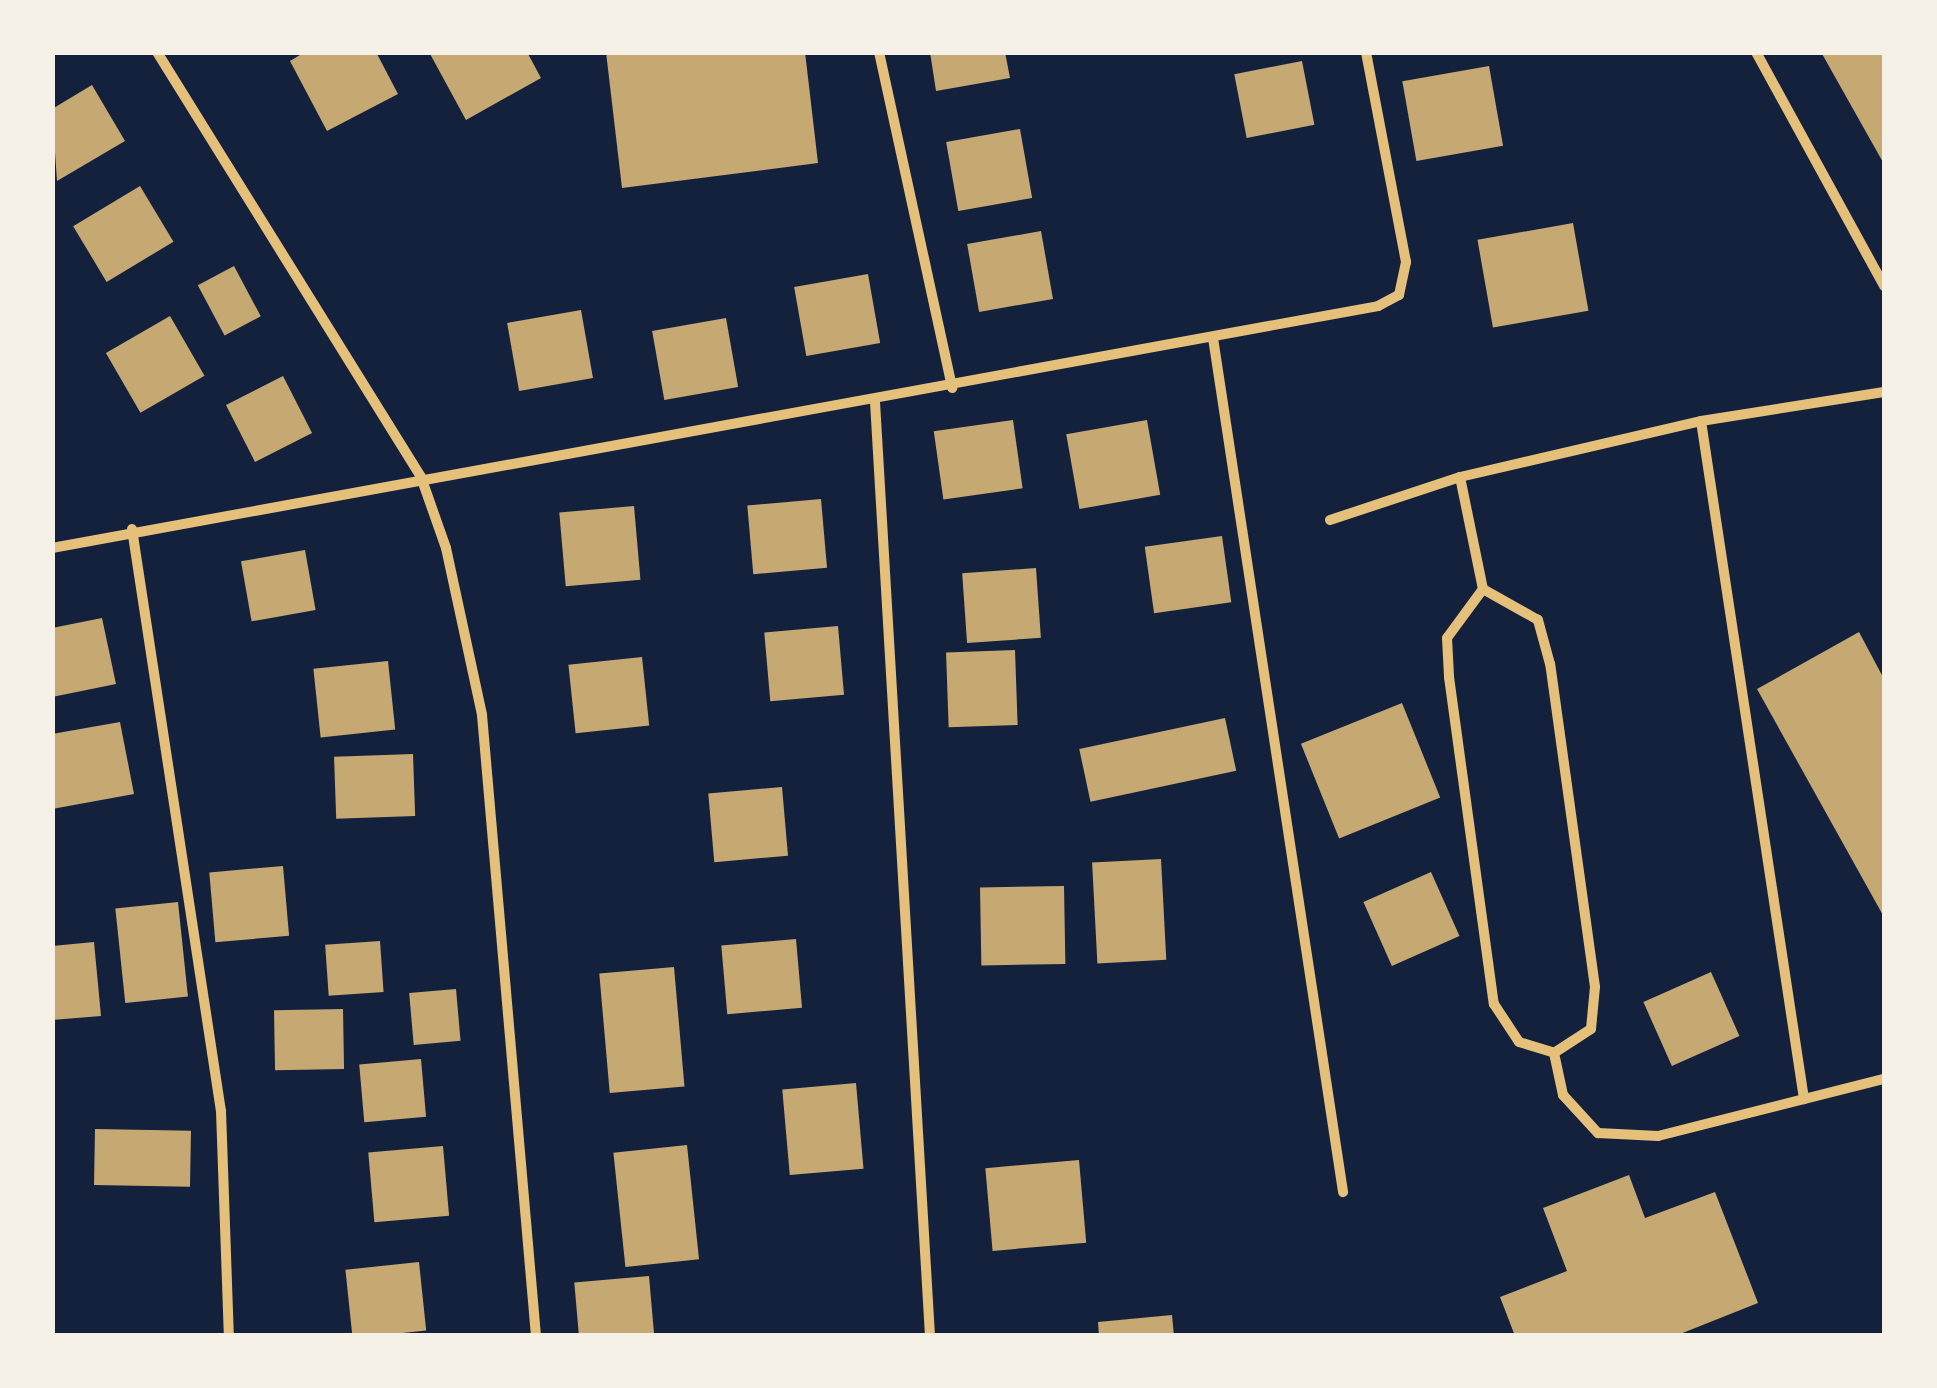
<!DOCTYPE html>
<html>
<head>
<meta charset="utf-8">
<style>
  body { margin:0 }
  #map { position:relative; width:1937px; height:1388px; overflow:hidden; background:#14213d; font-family:"DM Sans",sans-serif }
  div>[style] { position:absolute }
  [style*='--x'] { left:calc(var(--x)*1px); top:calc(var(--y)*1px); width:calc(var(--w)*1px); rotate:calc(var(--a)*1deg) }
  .building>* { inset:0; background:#c6a872; transform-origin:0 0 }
  .minor>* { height:10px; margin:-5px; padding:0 5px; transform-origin:5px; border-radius:5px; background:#e5c07b }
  span { translate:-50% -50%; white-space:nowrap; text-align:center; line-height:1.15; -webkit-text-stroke:10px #f6f1e7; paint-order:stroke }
  .frame { position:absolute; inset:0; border:55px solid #f6f1e7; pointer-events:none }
</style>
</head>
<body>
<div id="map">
  <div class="building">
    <div style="clip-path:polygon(305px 52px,376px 52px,398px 94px,327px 131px,290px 61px)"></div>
    <div style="clip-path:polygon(429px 52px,527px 52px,541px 78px,466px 120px)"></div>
    <div style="clip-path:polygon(606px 52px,805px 52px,818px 163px,622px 188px)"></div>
    <div style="clip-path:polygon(930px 52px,1005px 52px,1010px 78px,936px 91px)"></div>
    <div style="clip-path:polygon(1821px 52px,1884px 52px,1884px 164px)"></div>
    <div style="left:1302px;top:61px;width:65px;height:69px;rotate:79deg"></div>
    <div style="left:1489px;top:66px;width:81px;height:88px;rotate:80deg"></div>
    <div style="clip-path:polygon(92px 85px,125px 141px,57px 181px,52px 109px)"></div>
    <div style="left:1020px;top:129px;width:70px;height:75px;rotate:80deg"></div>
    <div style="left:140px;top:186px;width:65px;height:78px;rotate:59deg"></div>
    <div style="left:1573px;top:223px;width:89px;height:97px;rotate:80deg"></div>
    <div style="left:1041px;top:231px;width:69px;height:75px;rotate:80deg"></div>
    <div style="left:234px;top:266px;width:57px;height:41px;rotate:62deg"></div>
    <div style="left:868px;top:274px;width:70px;height:75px;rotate:80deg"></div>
    <div style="left:581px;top:310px;width:69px;height:75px;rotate:80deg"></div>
    <div style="left:170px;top:316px;width:69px;height:74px;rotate:60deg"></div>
    <div style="left:726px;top:318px;width:70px;height:75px;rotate:80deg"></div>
    <div style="left:283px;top:376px;width:64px;height:64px;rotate:63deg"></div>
    <div style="left:1013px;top:420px;width:69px;height:80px;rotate:82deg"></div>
    <div style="left:1147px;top:420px;width:76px;height:82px;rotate:80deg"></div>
    <div style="left:821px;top:499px;width:69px;height:74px;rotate:85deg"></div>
    <div style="left:634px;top:506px;width:74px;height:75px;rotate:85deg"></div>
    <div style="left:1222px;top:536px;width:67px;height:78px;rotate:82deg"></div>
    <div style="left:305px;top:550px;width:61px;height:65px;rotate:80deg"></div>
    <div style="left:1036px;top:568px;width:70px;height:74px;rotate:86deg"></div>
    <div style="clip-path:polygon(102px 618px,116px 684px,52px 697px,52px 628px)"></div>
    <div style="left:838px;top:626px;width:69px;height:74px;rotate:85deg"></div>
    <div style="clip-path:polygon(1859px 632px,1884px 679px,1884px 917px,1757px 689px)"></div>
    <div style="left:1015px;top:650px;width:75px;height:69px;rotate:88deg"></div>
    <div style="left:642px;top:657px;width:69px;height:74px;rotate:84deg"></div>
    <div style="left:388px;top:661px;width:69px;height:75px;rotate:84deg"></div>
    <div style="left:1402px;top:703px;width:102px;height:109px;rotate:68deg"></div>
    <div style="left:1225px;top:718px;width:54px;height:149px;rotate:78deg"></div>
    <div style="clip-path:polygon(120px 722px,134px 794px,52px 809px,52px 734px)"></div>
    <div style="left:413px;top:754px;width:62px;height:79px;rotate:88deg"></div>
    <div style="left:782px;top:787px;width:69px;height:74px;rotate:85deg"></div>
    <div style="left:1161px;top:859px;width:101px;height:69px;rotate:87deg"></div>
    <div style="left:283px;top:866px;width:70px;height:74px;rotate:85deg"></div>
    <div style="left:1431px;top:872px;width:70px;height:74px;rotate:66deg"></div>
    <div style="left:1064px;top:886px;width:78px;height:84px;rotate:89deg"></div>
    <div style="left:178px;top:902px;width:95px;height:63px;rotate:84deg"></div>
    <div style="left:796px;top:939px;width:69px;height:75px;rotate:85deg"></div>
    <div style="left:380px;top:941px;width:51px;height:55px;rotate:86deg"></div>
    <div style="clip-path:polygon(94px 942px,101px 1016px,52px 1020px,52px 946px)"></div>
    <div style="left:674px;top:967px;width:120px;height:75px;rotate:85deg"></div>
    <div style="left:1711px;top:972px;width:70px;height:74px;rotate:66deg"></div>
    <div style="left:456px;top:989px;width:52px;height:47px;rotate:85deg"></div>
    <div style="left:343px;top:1009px;width:60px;height:69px;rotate:89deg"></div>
    <div style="left:421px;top:1059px;width:58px;height:62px;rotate:85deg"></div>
    <div style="left:856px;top:1083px;width:86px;height:74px;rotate:85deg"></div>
    <div style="left:95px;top:1129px;width:96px;height:56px;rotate:1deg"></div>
    <div style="left:687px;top:1145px;width:115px;height:74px;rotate:84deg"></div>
    <div style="left:443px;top:1146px;width:70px;height:75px;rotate:85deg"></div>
    <div style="left:1079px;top:1160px;width:83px;height:94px;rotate:85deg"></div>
    <div style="clip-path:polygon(1629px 1175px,1645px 1218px,1715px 1192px,1758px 1303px,1675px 1336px,1515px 1336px,1500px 1297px,1567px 1271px,1543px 1208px)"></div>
    <div style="left:419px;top:1262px;width:69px;height:74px;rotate:84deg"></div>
    <div style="left:649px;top:1276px;width:60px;height:75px;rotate:85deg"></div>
    <div style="clip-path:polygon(1172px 1315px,1174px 1336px,1099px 1336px,1098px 1322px)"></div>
  </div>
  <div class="minor">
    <div style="--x:157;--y:52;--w:500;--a:58.15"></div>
    <div style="--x:421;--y:477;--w:75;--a:70.6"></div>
    <div style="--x:446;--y:548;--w:171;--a:77.8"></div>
    <div style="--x:482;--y:715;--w:623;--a:85.03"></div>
    <div style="--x:879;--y:52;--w:344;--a:77.7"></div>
    <div style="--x:1756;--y:52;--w:267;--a:61.3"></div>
    <div style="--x:1213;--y:338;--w:864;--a:81.34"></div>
    <div style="--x:875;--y:402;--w:936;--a:86.63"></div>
    <div style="--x:1701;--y:421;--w:686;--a:81.36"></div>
    <div style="--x:1460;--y:477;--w:114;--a:78.4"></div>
    <div style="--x:1483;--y:589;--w:61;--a:126.3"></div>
    <div style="--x:1447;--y:638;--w:39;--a:87"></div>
    <div style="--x:1449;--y:677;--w:330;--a:82.2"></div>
    <div style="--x:1494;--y:1004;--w:45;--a:56.7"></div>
    <div style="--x:1519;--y:1042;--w:37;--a:17"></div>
    <div style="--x:1554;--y:1053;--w:44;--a:-33"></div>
    <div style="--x:1591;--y:1029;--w:42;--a:-84.6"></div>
    <div style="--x:1595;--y:987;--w:326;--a:-97.9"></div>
    <div style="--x:1550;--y:664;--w:46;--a:-105.3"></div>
    <div style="--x:1538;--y:620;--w:63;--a:-150.6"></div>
    <div style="--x:1330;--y:520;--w:137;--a:-18.3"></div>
    <div style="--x:1460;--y:477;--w:247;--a:-13.1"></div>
    <div style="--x:1701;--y:421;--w:185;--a:-9"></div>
    <div style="--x:132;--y:529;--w:589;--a:81.31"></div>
    <div style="--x:221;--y:1111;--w:225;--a:88"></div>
    <div style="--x:52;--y:548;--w:1348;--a:-10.34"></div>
    <div style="--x:1378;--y:306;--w:24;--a:-28"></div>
    <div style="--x:1399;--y:295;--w:34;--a:-78"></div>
    <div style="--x:1406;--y:262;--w:214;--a:-100.8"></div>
    <div style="--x:1554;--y:1053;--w:43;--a:77.9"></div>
    <div style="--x:1563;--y:1095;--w:52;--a:47.4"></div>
    <div style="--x:1598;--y:1133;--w:60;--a:2.9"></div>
    <div style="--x:1658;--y:1136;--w:233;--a:-14.2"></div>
  </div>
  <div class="frame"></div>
</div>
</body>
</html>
